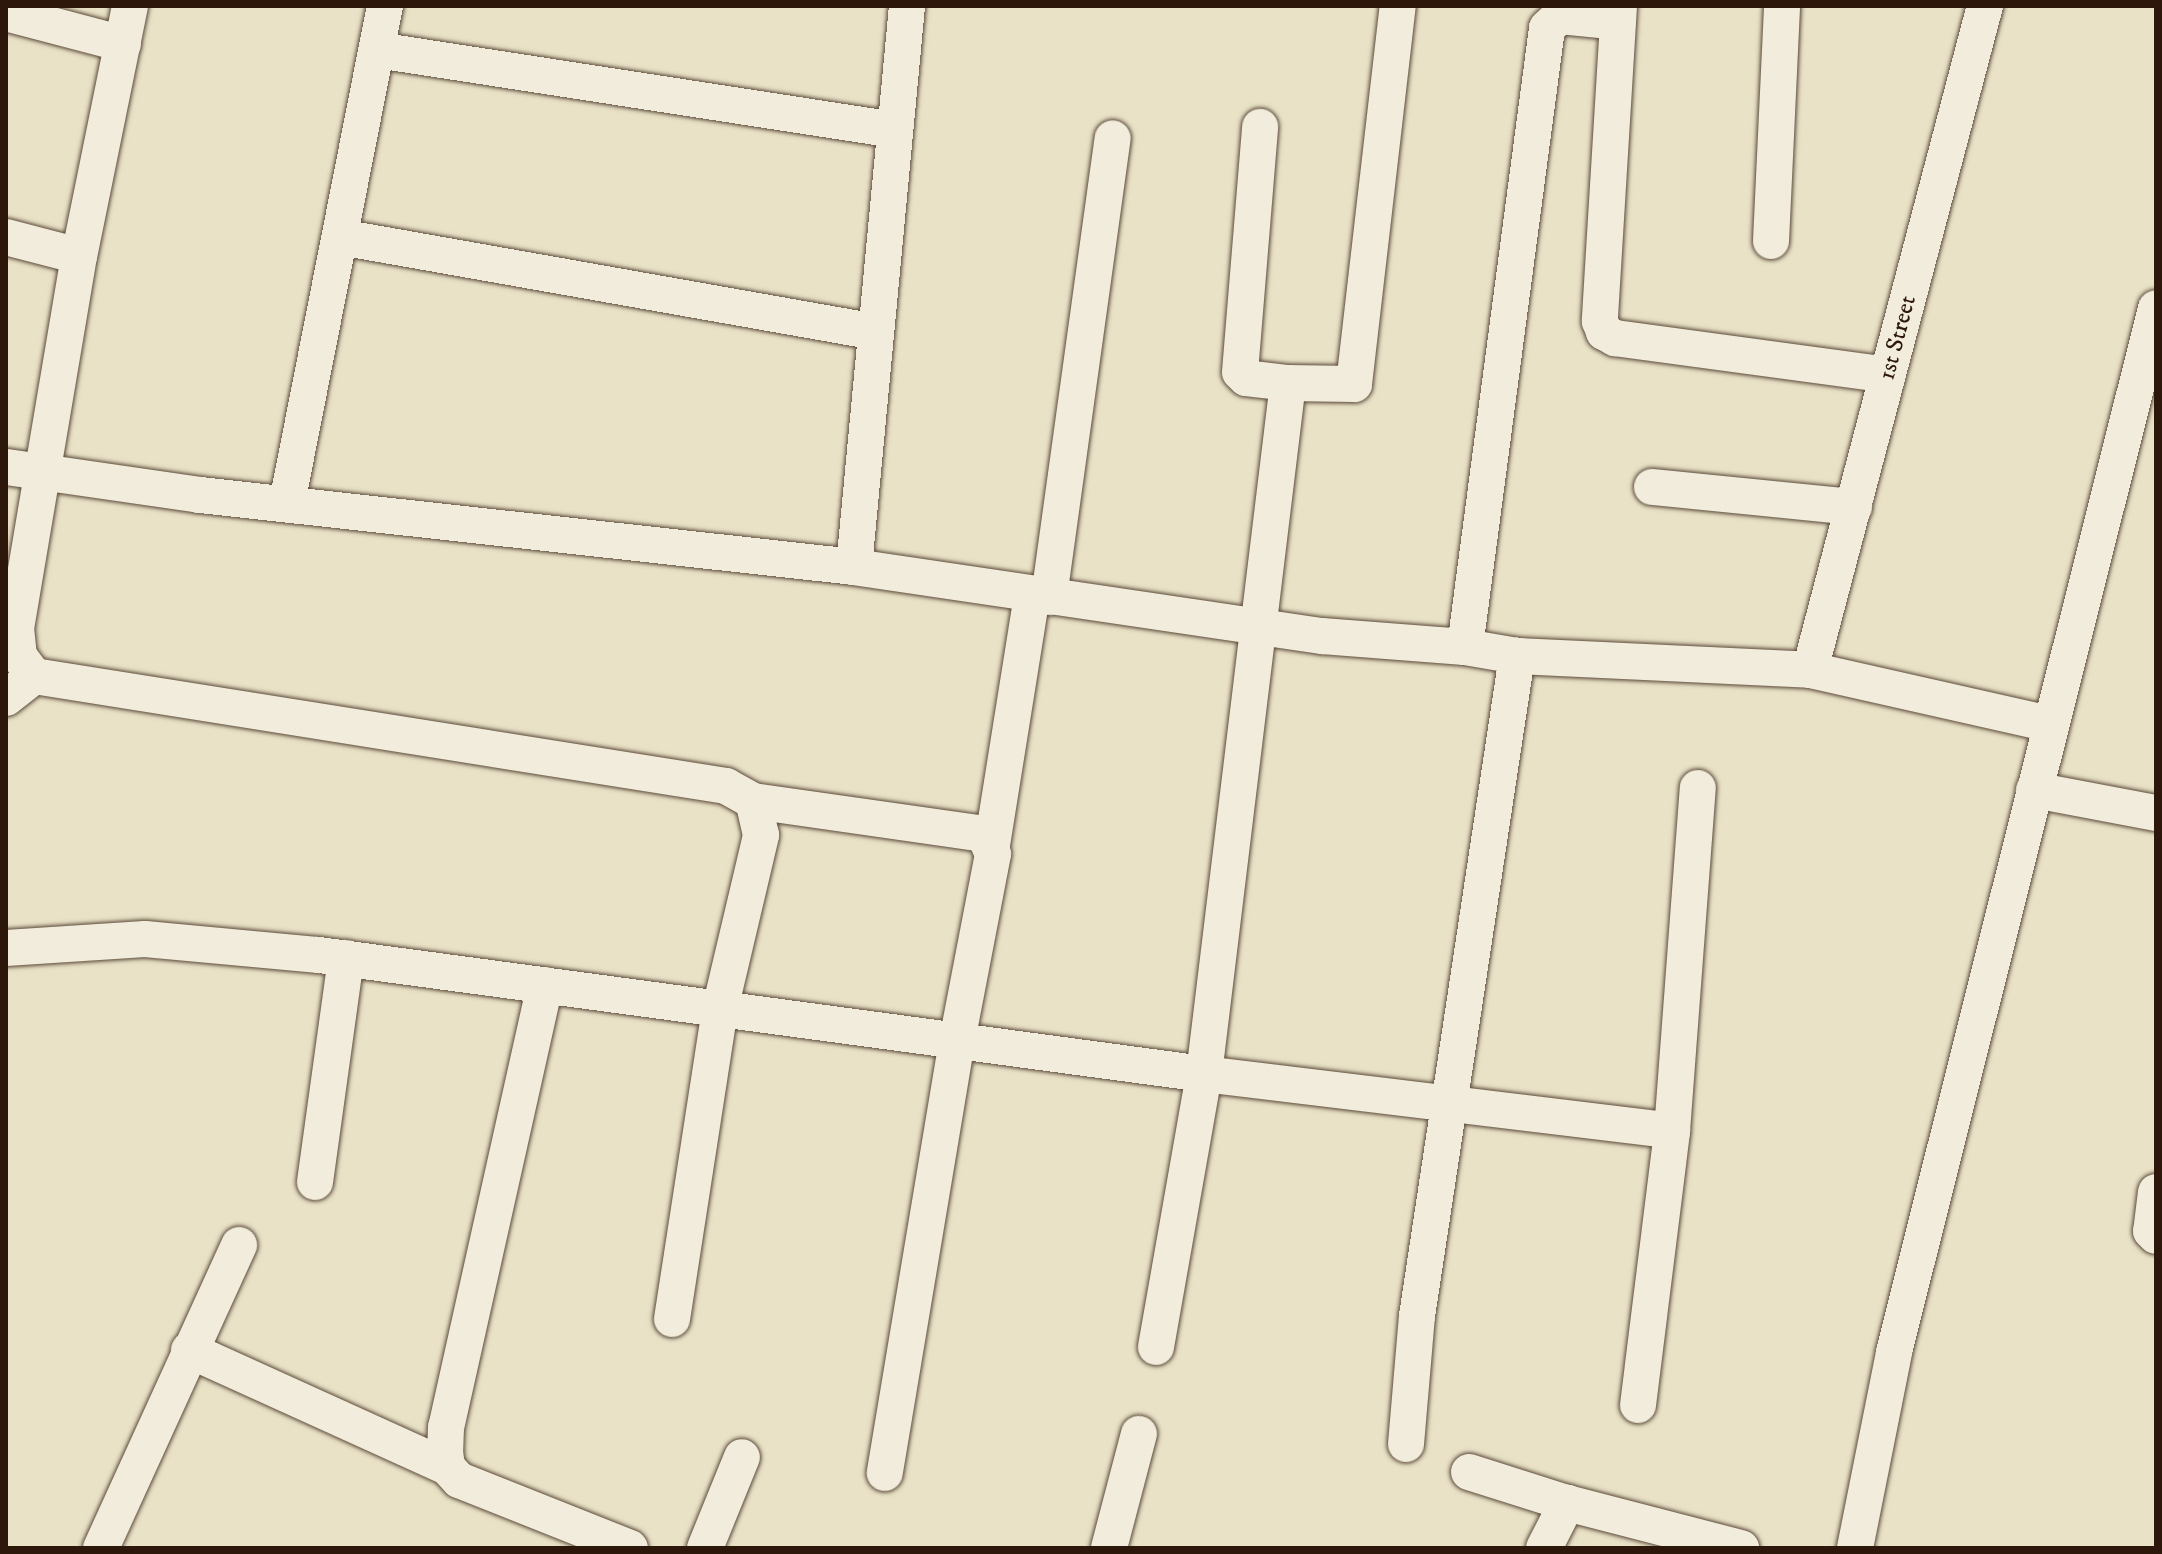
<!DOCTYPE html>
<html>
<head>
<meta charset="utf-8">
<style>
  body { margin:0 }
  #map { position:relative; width:2162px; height:1554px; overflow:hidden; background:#e9e2c7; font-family:"IM FELL DW Pica",serif }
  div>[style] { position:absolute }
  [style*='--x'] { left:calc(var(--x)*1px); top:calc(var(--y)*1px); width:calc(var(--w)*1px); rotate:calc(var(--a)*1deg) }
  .roads { filter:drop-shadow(0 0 2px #5c4a39) drop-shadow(0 0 2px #5c4a39) }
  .minor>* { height:36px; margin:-18px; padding:0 18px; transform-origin:18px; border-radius:18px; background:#f1ecdb }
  span { translate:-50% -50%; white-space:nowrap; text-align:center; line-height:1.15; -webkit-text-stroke:6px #f1ecdb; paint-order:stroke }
  .street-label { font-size:24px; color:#2d170a }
  .frame { position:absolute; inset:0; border:8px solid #2d170a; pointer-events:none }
</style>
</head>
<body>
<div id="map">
  <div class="roads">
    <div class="minor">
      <div style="--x:130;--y:6;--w:255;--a:101.5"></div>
      <div style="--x:79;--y:256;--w:377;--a:99.6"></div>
      <div style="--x:16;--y:628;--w:28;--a:84"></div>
      <div style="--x:19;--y:656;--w:25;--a:53"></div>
      <div style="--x:34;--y:676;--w:701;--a:9.03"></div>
      <div style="--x:726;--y:786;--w:31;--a:29"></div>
      <div style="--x:753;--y:801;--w:233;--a:8.1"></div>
      <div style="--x:984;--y:834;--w:22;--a:66"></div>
      <div style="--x:993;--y:854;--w:190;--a:100.9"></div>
      <div style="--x:957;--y:1041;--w:438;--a:99.5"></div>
      <div style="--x:1619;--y:6;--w:316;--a:93.5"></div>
      <div style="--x:1600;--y:321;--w:12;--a:70"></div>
      <div style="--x:1604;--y:332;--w:13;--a:29"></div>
      <div style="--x:1615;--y:338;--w:275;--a:7.7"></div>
      <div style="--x:6;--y:13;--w:121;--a:14.8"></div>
      <div style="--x:377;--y:50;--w:524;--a:8.78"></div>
      <div style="--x:6;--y:237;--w:75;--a:14.6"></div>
      <div style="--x:340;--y:237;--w:544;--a:10.05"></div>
      <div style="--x:1771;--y:241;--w:235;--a:-87.3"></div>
      <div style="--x:1288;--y:383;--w:66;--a:0.9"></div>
      <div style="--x:1354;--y:384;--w:381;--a:-83.4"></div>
      <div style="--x:6;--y:467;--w:196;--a:8.2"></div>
      <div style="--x:200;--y:495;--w:658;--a:6.28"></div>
      <div style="--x:854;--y:567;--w:473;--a:8.4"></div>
      <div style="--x:1322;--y:636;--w:143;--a:4.4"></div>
      <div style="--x:1465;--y:647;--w:53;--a:9.8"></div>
      <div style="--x:1517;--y:656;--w:293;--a:2.7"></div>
      <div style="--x:1810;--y:670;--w:246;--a:12.7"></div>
      <div style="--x:1652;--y:487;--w:203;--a:5.7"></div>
      <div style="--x:287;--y:503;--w:507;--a:-78.85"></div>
      <div style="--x:854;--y:567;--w:563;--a:-84.6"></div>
      <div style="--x:1049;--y:597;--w:463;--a:-82.1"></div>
      <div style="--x:1465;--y:647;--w:624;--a:-82.45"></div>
      <div style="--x:1547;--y:28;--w:18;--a:-43"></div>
      <div style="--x:1560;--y:16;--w:58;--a:5.9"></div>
      <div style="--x:1810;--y:670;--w:687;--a:-75.24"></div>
      <div style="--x:6;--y:698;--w:36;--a:-38"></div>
      <div style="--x:2034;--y:790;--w:124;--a:10.7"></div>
      <div style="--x:992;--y:845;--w:254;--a:-80.9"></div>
      <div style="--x:6;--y:948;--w:139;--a:-3.7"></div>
      <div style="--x:145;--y:939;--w:175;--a:5.3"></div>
      <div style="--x:319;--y:955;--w:893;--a:7.66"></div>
      <div style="--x:1204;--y:1074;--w:471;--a:6.9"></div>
      <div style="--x:545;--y:985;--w:453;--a:102.6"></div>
      <div style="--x:446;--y:1427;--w:25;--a:92"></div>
      <div style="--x:445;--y:1452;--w:15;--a:82"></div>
      <div style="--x:447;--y:1467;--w:18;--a:47"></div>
      <div style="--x:459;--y:1480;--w:184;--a:21.7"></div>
      <div style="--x:315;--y:1182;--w:226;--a:-82.1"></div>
      <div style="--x:2156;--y:1192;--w:39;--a:97"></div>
      <div style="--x:2151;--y:1231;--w:7;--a:45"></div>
      <div style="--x:672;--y:1319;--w:314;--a:-81.2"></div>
      <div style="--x:720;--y:1009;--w:179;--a:-76.7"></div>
      <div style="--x:761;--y:835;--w:35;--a:-103"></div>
      <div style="--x:1156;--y:1347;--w:277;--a:-80"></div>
      <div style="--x:1204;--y:1074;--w:696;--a:-83.07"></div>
      <div style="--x:1288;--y:383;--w:42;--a:-173.2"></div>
      <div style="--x:1246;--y:378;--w:8;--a:-135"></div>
      <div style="--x:1240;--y:372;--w:246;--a:-85.3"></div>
      <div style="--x:189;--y:1350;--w:283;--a:24.4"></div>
      <div style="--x:1638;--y:1405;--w:276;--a:-82.9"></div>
      <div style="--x:1672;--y:1131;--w:344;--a:-85.7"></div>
      <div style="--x:1406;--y:1444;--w:128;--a:-85.1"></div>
      <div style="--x:1417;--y:1316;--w:668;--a:-81.38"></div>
      <div style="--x:1469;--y:1472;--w:103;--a:17.6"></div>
      <div style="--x:101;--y:1548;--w:333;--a:-65.5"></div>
      <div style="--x:705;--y:1548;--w:98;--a:-67.9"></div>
      <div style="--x:1109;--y:1548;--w:118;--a:-75.3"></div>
      <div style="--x:1544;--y:1548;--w:51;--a:-62.9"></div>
      <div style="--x:1567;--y:1503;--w:180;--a:14.5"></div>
      <div style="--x:1855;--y:1548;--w:200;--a:-78.7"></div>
      <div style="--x:1894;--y:1352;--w:1076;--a:-75.91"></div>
    </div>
  </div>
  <div class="street-label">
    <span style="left:1898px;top:338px;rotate:-75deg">1st Street</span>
  </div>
  <div class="frame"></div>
</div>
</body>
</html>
